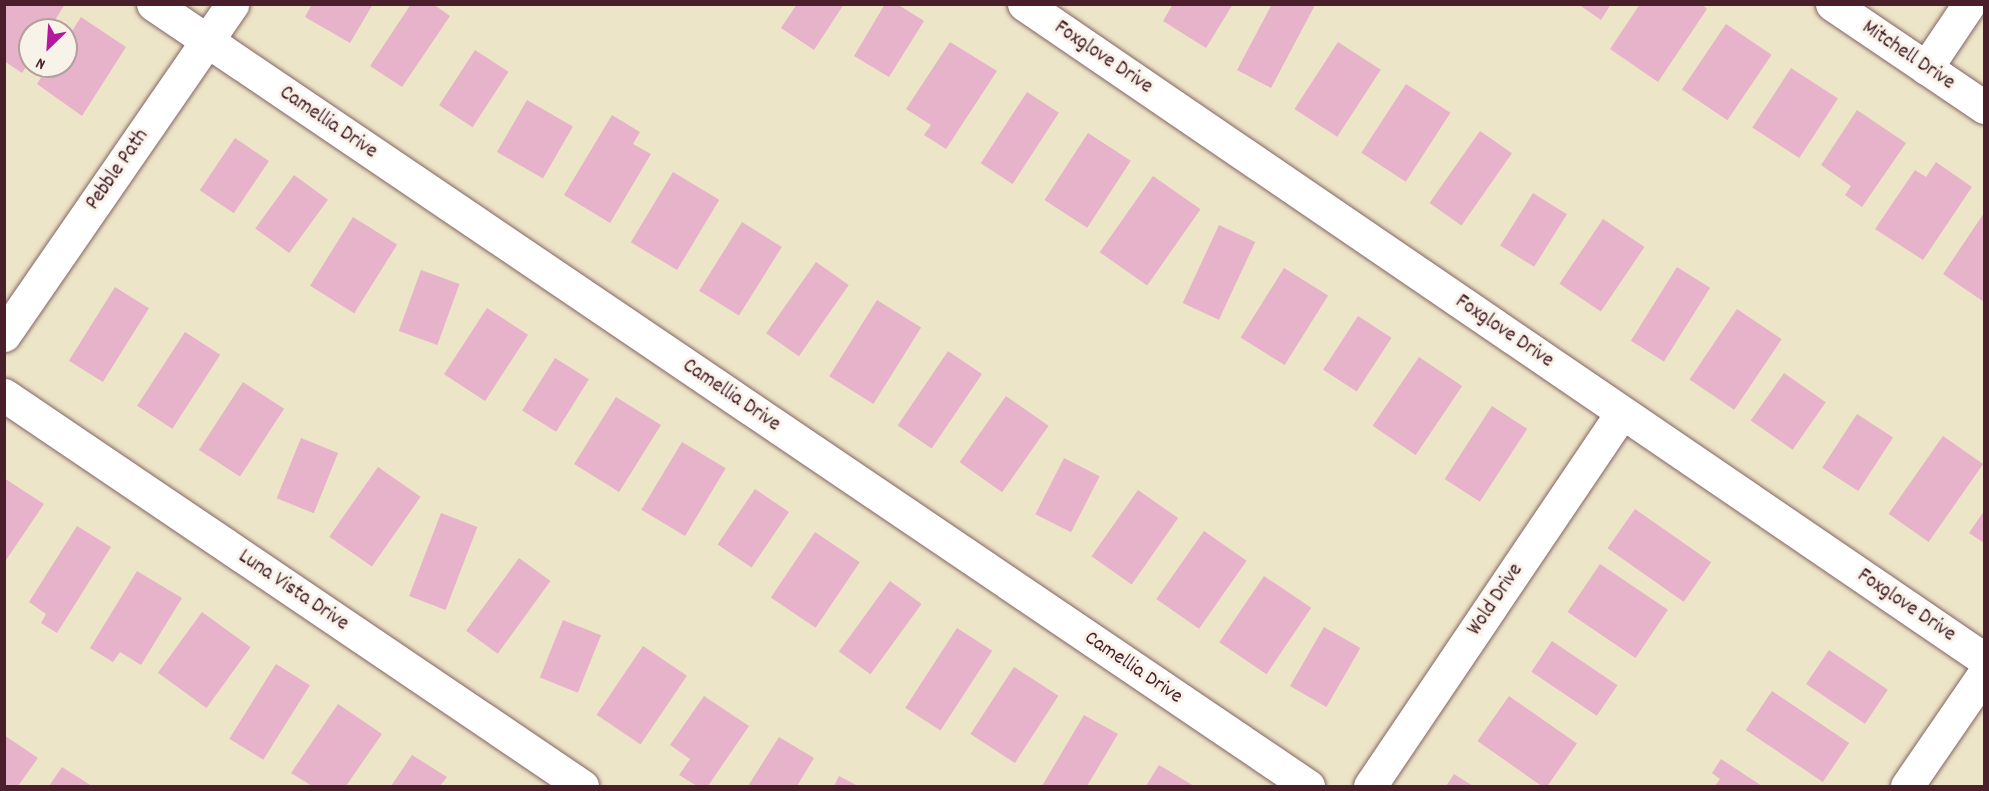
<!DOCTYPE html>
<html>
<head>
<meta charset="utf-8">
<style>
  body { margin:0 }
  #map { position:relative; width:1989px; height:791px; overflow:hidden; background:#ede5c8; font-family:Dekko,sans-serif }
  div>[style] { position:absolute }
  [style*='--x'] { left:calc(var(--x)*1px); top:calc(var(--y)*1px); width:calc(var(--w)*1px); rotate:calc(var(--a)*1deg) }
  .building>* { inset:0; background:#e7b3ca; transform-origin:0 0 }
  .roads { filter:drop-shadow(0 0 2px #836462) drop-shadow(0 0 2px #836462) }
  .minor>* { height:33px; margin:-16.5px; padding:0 16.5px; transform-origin:16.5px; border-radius:16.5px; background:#fff }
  span { translate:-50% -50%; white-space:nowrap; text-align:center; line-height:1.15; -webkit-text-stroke:6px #f7f3e8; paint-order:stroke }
  .street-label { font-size:21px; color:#4a1f2b }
  .frame { position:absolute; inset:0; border:6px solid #4a1f2b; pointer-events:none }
  .north { position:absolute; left:18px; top:18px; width:60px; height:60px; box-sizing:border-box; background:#f7f3e8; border:2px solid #b29e9c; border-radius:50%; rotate:205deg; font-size:16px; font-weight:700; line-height:24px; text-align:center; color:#4a1f2b }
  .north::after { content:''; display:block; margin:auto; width:21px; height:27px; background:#b5179e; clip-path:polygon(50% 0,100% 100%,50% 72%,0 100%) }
</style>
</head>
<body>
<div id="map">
  <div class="building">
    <div style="clip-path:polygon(4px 4px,65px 4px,49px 30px,30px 30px,30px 60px,22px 73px,4px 61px)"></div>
    <div style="clip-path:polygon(312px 4px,373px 4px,350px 43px,305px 17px)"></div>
    <div style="clip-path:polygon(411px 4px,433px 4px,450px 16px,402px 87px,370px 66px)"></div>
    <div style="clip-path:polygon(797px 4px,844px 4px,814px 50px,781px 28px)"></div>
    <div style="clip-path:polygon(885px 4px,897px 4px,924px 21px,889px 77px,854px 56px)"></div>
    <div style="clip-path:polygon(1173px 4px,1233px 4px,1206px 48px,1163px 21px)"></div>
    <div style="clip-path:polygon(1272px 4px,1309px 4px,1314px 7px,1271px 88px,1237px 70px)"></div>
    <div style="clip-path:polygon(1578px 4px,1611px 4px,1601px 20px)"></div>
    <div style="clip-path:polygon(1640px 4px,1701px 4px,1707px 9px,1658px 82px,1610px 49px)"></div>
    <div style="clip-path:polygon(81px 17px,126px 47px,82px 116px,37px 84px,48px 66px,66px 66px,66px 40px)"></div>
    <div style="left:1726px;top:24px;width:55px;height:79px;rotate:34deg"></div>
    <div style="clip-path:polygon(950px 42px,997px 71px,946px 149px,924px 135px,931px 125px,906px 109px)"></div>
    <div style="left:1338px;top:42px;width:51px;height:80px;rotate:33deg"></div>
    <div style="left:475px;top:50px;width:40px;height:66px;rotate:33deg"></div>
    <div style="left:1791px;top:68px;width:56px;height:71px;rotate:33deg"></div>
    <div style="left:1406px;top:84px;width:53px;height:82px;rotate:33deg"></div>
    <div style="left:1027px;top:92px;width:38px;height:85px;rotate:33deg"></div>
    <div style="left:527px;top:100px;width:53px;height:60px;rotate:30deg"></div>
    <div style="clip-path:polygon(1857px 110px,1906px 143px,1862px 207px,1845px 195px,1851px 186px,1821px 165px)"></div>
    <div style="clip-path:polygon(612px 115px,640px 132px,633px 144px,651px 154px,610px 223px,564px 195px)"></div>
    <div style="left:1480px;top:131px;width:39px;height:88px;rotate:35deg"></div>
    <div style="left:1088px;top:133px;width:51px;height:80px;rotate:33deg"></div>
    <div style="left:235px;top:138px;width:41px;height:63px;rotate:34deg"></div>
    <div style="clip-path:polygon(1936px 162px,1972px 187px,1923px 260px,1875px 229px,1915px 170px,1926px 177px)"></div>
    <div style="left:673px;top:172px;width:54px;height:82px;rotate:31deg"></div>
    <div style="left:294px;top:175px;width:42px;height:66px;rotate:36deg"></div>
    <div style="left:1153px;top:176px;width:58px;height:93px;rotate:35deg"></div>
    <div style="left:1533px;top:193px;width:40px;height:62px;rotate:32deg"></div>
    <div style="clip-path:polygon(1984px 213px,1984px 302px,1943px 274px)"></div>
    <div style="left:353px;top:217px;width:52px;height:81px;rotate:32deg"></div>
    <div style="left:1603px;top:219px;width:50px;height:78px;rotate:34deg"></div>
    <div style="left:742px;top:222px;width:47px;height:81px;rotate:32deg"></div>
    <div style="left:1219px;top:225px;width:40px;height:86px;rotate:25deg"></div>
    <div style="left:816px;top:262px;width:40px;height:87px;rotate:35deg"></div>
    <div style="left:1677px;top:267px;width:39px;height:87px;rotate:32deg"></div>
    <div style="left:1284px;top:268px;width:52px;height:82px;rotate:32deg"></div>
    <div style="left:421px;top:270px;width:41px;height:65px;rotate:20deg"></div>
    <div style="left:115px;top:287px;width:40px;height:87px;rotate:32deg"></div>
    <div style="left:877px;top:300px;width:52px;height:90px;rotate:32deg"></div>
    <div style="left:487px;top:308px;width:49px;height:79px;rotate:33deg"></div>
    <div style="left:1737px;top:309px;width:54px;height:85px;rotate:34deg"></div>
    <div style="left:1358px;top:316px;width:40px;height:64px;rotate:33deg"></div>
    <div style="left:185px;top:332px;width:42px;height:88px;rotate:33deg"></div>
    <div style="left:948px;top:351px;width:41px;height:90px;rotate:34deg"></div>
    <div style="left:1419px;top:357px;width:52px;height:83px;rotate:34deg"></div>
    <div style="left:555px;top:358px;width:40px;height:62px;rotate:32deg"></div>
    <div style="left:1784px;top:373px;width:51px;height:58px;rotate:35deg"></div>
    <div style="left:243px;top:382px;width:49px;height:81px;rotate:33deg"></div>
    <div style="left:1006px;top:396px;width:52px;height:81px;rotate:35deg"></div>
    <div style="left:616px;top:397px;width:53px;height:79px;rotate:32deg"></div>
    <div style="left:1492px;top:406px;width:42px;height:87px;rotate:33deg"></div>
    <div style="left:1857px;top:414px;width:43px;height:64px;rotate:33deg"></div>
    <div style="left:1943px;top:436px;width:49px;height:95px;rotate:35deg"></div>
    <div style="left:301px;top:438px;width:40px;height:65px;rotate:22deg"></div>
    <div style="left:682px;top:442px;width:51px;height:79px;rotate:31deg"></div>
    <div style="left:1064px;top:458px;width:40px;height:63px;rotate:27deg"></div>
    <div style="left:378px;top:467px;width:52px;height:85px;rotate:35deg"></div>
    <div style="clip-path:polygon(4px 478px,44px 504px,4px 563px)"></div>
    <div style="left:755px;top:489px;width:41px;height:67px;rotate:34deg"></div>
    <div style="left:1138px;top:490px;width:49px;height:81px;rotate:35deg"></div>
    <div style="left:1635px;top:509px;width:93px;height:48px;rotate:35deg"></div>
    <div style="clip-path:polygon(1984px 511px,1984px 543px,1969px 533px)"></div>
    <div style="left:441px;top:513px;width:39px;height:89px;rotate:21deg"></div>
    <div style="clip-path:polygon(77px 526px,111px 547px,57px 633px,41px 623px,46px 614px,29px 602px)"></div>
    <div style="left:1204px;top:531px;width:52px;height:83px;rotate:35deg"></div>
    <div style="left:815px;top:532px;width:54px;height:79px;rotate:34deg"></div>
    <div style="left:519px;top:558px;width:39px;height:90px;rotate:36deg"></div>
    <div style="left:1600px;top:564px;width:82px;height:58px;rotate:34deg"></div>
    <div style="clip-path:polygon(137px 571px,182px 598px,141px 665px,120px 652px,113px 662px,90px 648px)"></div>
    <div style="left:1264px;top:576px;width:57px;height:80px;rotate:34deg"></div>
    <div style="left:890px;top:581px;width:39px;height:87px;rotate:36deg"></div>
    <div style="left:202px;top:612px;width:60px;height:75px;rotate:36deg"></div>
    <div style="left:563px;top:620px;width:41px;height:62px;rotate:22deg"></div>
    <div style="left:1324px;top:627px;width:42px;height:68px;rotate:30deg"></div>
    <div style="left:957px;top:628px;width:42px;height:95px;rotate:33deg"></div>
    <div style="left:1552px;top:641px;width:79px;height:37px;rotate:34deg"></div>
    <div style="left:643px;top:646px;width:53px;height:83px;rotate:34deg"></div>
    <div style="left:1829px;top:650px;width:71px;height:41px;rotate:34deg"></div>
    <div style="left:276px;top:664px;width:40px;height:88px;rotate:32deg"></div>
    <div style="left:1014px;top:667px;width:53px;height:80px;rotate:33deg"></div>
    <div style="left:1772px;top:691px;width:93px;height:47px;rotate:34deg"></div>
    <div style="clip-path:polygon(704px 696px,749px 726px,708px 786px,697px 786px,679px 775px,690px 759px,670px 745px)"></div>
    <div style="left:1509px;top:696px;width:83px;height:55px;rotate:35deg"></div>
    <div style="clip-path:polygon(338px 704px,382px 734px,346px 786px,312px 786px,291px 773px)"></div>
    <div style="clip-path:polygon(1084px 715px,1118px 734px,1087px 786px,1042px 786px)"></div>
    <div style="clip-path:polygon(4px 735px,38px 758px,18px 786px,4px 786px)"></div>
    <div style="clip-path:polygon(779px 737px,814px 758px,797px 786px,748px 786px)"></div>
    <div style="clip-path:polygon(412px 755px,447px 777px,440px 786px,391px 786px)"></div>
    <div style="clip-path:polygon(1721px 759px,1762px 786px,1715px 786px,1720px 779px,1712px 773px)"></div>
    <div style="clip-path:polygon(1159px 765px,1194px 786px,1146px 786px)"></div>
    <div style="clip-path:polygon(62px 767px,92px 786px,49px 786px)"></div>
    <div style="clip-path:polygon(1454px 774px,1473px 786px,1446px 786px)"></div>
    <div style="clip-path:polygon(839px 776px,858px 786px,834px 786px)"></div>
  </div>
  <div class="roads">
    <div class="minor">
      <div style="--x:153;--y:4;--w:1395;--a:34.1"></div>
      <div style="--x:1024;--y:4;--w:1162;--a:34.31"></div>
      <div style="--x:1832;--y:4;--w:184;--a:34.1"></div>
      <div style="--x:1926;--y:68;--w:77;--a:-56.1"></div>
      <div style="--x:4;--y:335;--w:402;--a:-55.4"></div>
      <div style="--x:4;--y:395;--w:698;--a:34.08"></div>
      <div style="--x:1370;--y:786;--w:450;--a:-56"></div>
      <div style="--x:1907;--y:786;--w:136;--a:-55.5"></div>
    </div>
  </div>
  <div class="street-label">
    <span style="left:1908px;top:56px;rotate:34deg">Mitchell Drive</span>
    <span style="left:1103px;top:58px;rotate:34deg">Foxglove Drive</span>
    <span style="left:328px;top:123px;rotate:34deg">Camellia Drive</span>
    <span style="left:118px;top:170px;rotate:-55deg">Pebble Path</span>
    <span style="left:1504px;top:332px;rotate:34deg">Foxglove Drive</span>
    <span style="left:731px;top:396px;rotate:34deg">Camellia Drive</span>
    <span style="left:293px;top:591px;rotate:34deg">Luna Vista Drive</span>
    <span style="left:1496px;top:600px;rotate:-56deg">Wold Drive</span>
    <span style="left:1906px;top:606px;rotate:34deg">Foxglove Drive</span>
    <span style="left:1133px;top:668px;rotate:34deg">Camellia Drive</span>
  </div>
  <div class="frame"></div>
  <div class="north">N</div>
</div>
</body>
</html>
